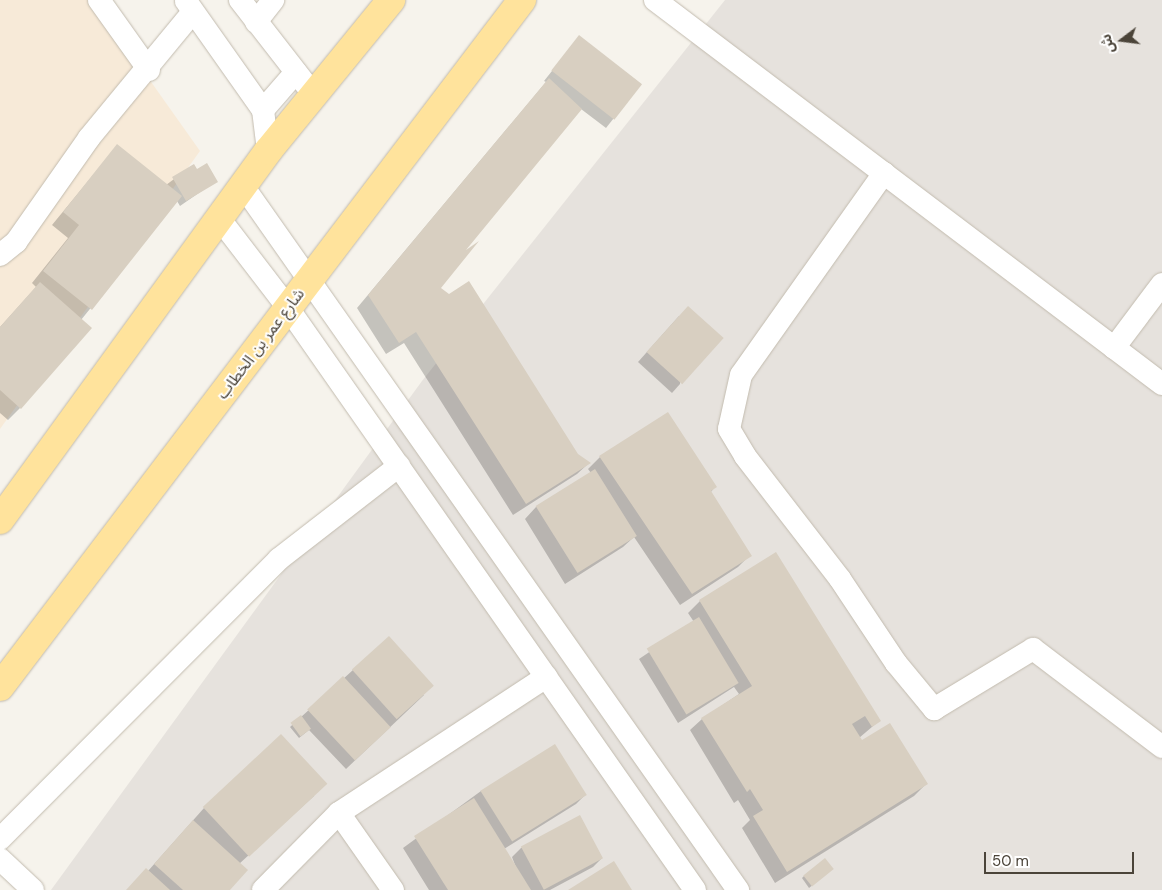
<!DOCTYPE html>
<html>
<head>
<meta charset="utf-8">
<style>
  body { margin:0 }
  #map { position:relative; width:1162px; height:890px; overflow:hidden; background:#f6f3ec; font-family:"DM Sans","Noto Sans Arabic",sans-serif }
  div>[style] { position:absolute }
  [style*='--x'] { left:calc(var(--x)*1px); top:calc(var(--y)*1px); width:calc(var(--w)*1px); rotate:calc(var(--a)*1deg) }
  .commercial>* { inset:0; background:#f7ead8 }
  .industrial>* { inset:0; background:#e6e2dd }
  .shadow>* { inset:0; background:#0003 }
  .building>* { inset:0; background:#d8cfc1; transform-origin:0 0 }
  .roads { filter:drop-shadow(0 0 1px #c2bbae) drop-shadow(0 0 1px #c2bbae) }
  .minor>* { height:22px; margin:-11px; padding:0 11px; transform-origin:11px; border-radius:11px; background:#fff }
  .major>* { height:28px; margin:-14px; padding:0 14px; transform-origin:14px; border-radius:14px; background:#ffe39c }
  span { translate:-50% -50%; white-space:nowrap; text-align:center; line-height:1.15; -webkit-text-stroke:4px #fff; paint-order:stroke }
  .street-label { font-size:16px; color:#4b4439 }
  .north { position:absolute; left:1097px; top:15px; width:50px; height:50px; -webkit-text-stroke:4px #fff; paint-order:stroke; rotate:255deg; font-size:14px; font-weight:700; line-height:20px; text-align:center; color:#4b4439 }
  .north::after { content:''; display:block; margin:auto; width:18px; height:22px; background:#4b4439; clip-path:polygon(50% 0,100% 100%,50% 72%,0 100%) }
  .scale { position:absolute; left:984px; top:852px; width:150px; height:22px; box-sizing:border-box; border:2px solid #4b4439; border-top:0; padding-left:6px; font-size:15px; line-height:18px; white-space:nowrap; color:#4b4439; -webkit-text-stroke:4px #fff; paint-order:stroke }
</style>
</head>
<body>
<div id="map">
  <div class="commercial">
    <div style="clip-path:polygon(0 0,93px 0,200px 151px,0 429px)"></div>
  </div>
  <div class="industrial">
    <div style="clip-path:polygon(725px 0,1162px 0,1162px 890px,51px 890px,422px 381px)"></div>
  </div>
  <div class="shadow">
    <div style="clip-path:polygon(579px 37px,641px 84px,606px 128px,581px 109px,461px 253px,439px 288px,577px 455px,589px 463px,577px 474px,513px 515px,404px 343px,386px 354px,357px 308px,546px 82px,544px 81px)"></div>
    <div style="clip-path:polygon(117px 146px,166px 185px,193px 165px,197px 171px,216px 181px,180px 206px,177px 201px,81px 320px,20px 408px,8px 420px,0 413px,0 327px,36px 287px,32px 283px,68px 238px,52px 225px)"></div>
    <div style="clip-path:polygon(679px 316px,680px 384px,672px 393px,638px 362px)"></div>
    <div style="clip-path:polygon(600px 457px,715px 487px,710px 493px,750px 555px,738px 567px,680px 605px,634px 537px,623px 547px,565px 584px,525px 519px,536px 507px,591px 473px,588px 469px)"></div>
    <div style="clip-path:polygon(700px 601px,879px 721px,859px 738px,862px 742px,926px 784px,914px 796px,775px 883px,742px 828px,750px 820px,738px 800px,734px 803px,690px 730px,702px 719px,739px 694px,734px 687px,678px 723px,639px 659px,694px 622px,688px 613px)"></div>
    <div style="clip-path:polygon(353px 670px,424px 695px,346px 769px,309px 730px,299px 738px,290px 727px)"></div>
    <div style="clip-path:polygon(281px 736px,314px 796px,239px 864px,228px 890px,127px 890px,148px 871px,204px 808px)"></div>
    <div style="clip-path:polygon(481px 791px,585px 795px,576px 804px,504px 849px,517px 870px,512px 857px,521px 848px,580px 817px,602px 858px,593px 867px,550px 890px,429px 890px,403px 848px)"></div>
    <div style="clip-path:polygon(830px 871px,809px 888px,802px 878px,804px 876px)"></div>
  </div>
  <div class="building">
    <div style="left:579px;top:35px;width:80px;height:45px;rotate:38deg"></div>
    <div style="clip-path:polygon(549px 78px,582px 109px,466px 250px,479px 241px,441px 288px,449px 294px,469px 281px,578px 454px,591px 463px,526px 504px,416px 332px,399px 343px,368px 295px)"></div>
    <div style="clip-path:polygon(117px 144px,182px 196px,92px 310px,43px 271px,79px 225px,63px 212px)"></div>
    <div style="clip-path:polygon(207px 163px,218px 182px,186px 201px,172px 177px,194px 164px,197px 169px)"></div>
    <div style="clip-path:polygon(40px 282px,92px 328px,21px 409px,0 390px,0 327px)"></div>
    <div style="left:688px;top:306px;width:48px;height:62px;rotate:42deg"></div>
    <div style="clip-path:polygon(668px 412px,717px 487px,711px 491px,752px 556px,692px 594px,599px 456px)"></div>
    <div style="left:595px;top:469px;width:79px;height:70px;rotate:58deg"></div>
    <div style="clip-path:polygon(776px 552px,881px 721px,872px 727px,865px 716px,852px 724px,862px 740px,890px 723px,928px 784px,787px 872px,753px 816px,763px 810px,750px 789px,747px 792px,701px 718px,752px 686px,699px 600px)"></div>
    <div style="left:699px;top:617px;width:77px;height:61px;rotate:59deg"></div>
    <div style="left:389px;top:636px;width:67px;height:50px;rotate:48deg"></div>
    <div style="left:343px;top:676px;width:70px;height:49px;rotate:47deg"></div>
    <div style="left:301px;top:715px;width:17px;height:13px;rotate:54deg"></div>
    <div style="left:281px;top:734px;width:68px;height:107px;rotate:47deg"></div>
    <div style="left:555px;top:744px;width:60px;height:88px;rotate:58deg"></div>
    <div style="clip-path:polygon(474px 798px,531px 890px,448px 890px,414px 836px)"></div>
    <div style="left:580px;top:815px;width:49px;height:67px;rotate:62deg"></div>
    <div style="clip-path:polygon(193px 820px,248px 870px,230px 890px,183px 890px,154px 864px)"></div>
    <div style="left:825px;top:858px;width:14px;height:28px;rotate:51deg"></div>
    <div style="clip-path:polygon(614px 861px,632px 890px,568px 890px)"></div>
    <div style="clip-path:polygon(146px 868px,170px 890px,126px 890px)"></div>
  </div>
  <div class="roads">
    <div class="minor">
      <div style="--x:99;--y:0;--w:86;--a:54.5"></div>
      <div style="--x:240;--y:0;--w:120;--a:52.1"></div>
      <div style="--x:655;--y:0;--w:636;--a:37.14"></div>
      <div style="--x:186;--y:1;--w:133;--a:54.8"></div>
      <div style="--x:263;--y:110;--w:41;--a:83"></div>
      <div style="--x:256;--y:22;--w:28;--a:-52"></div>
      <div style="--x:263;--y:110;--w:50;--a:-49"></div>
      <div style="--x:884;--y:173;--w:247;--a:125.3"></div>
      <div style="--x:741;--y:375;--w:55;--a:102.5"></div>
      <div style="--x:729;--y:429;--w:31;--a:59"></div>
      <div style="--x:745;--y:456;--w:155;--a:52.3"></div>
      <div style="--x:840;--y:579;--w:101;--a:56.3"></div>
      <div style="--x:896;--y:663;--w:60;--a:50.4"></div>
      <div style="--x:934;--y:709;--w:116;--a:-31.2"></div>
      <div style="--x:1033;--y:649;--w:162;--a:37.2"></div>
      <div style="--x:243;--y:186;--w:861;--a:54.89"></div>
      <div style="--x:219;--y:218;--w:113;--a:52.5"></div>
      <div style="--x:288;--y:308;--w:710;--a:55.03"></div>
      <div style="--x:0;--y:255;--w:21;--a:-39"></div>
      <div style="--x:16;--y:242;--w:127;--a:-54.9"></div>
      <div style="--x:89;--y:138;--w:163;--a:-50.5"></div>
      <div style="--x:1114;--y:348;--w:80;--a:-53.1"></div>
      <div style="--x:339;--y:813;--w:94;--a:55"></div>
      <div style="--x:0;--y:839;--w:395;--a:-45.1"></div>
      <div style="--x:279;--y:559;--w:152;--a:-37.8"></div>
      <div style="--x:0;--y:859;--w:45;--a:43.2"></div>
      <div style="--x:263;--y:890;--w:108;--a:-45.4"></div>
      <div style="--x:339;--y:813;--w:248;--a:-33.3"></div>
    </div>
    <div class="major">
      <div style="--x:0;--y:520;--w:456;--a:-54"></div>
      <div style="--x:268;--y:151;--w:195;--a:-50.8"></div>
      <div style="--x:0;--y:687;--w:863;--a:-52.77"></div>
    </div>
  </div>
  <div class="street-label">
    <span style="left:261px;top:344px;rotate:-53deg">شارع عمر بن الخطاب</span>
  </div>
  <div class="north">ش</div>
  <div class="scale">50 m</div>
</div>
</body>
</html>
